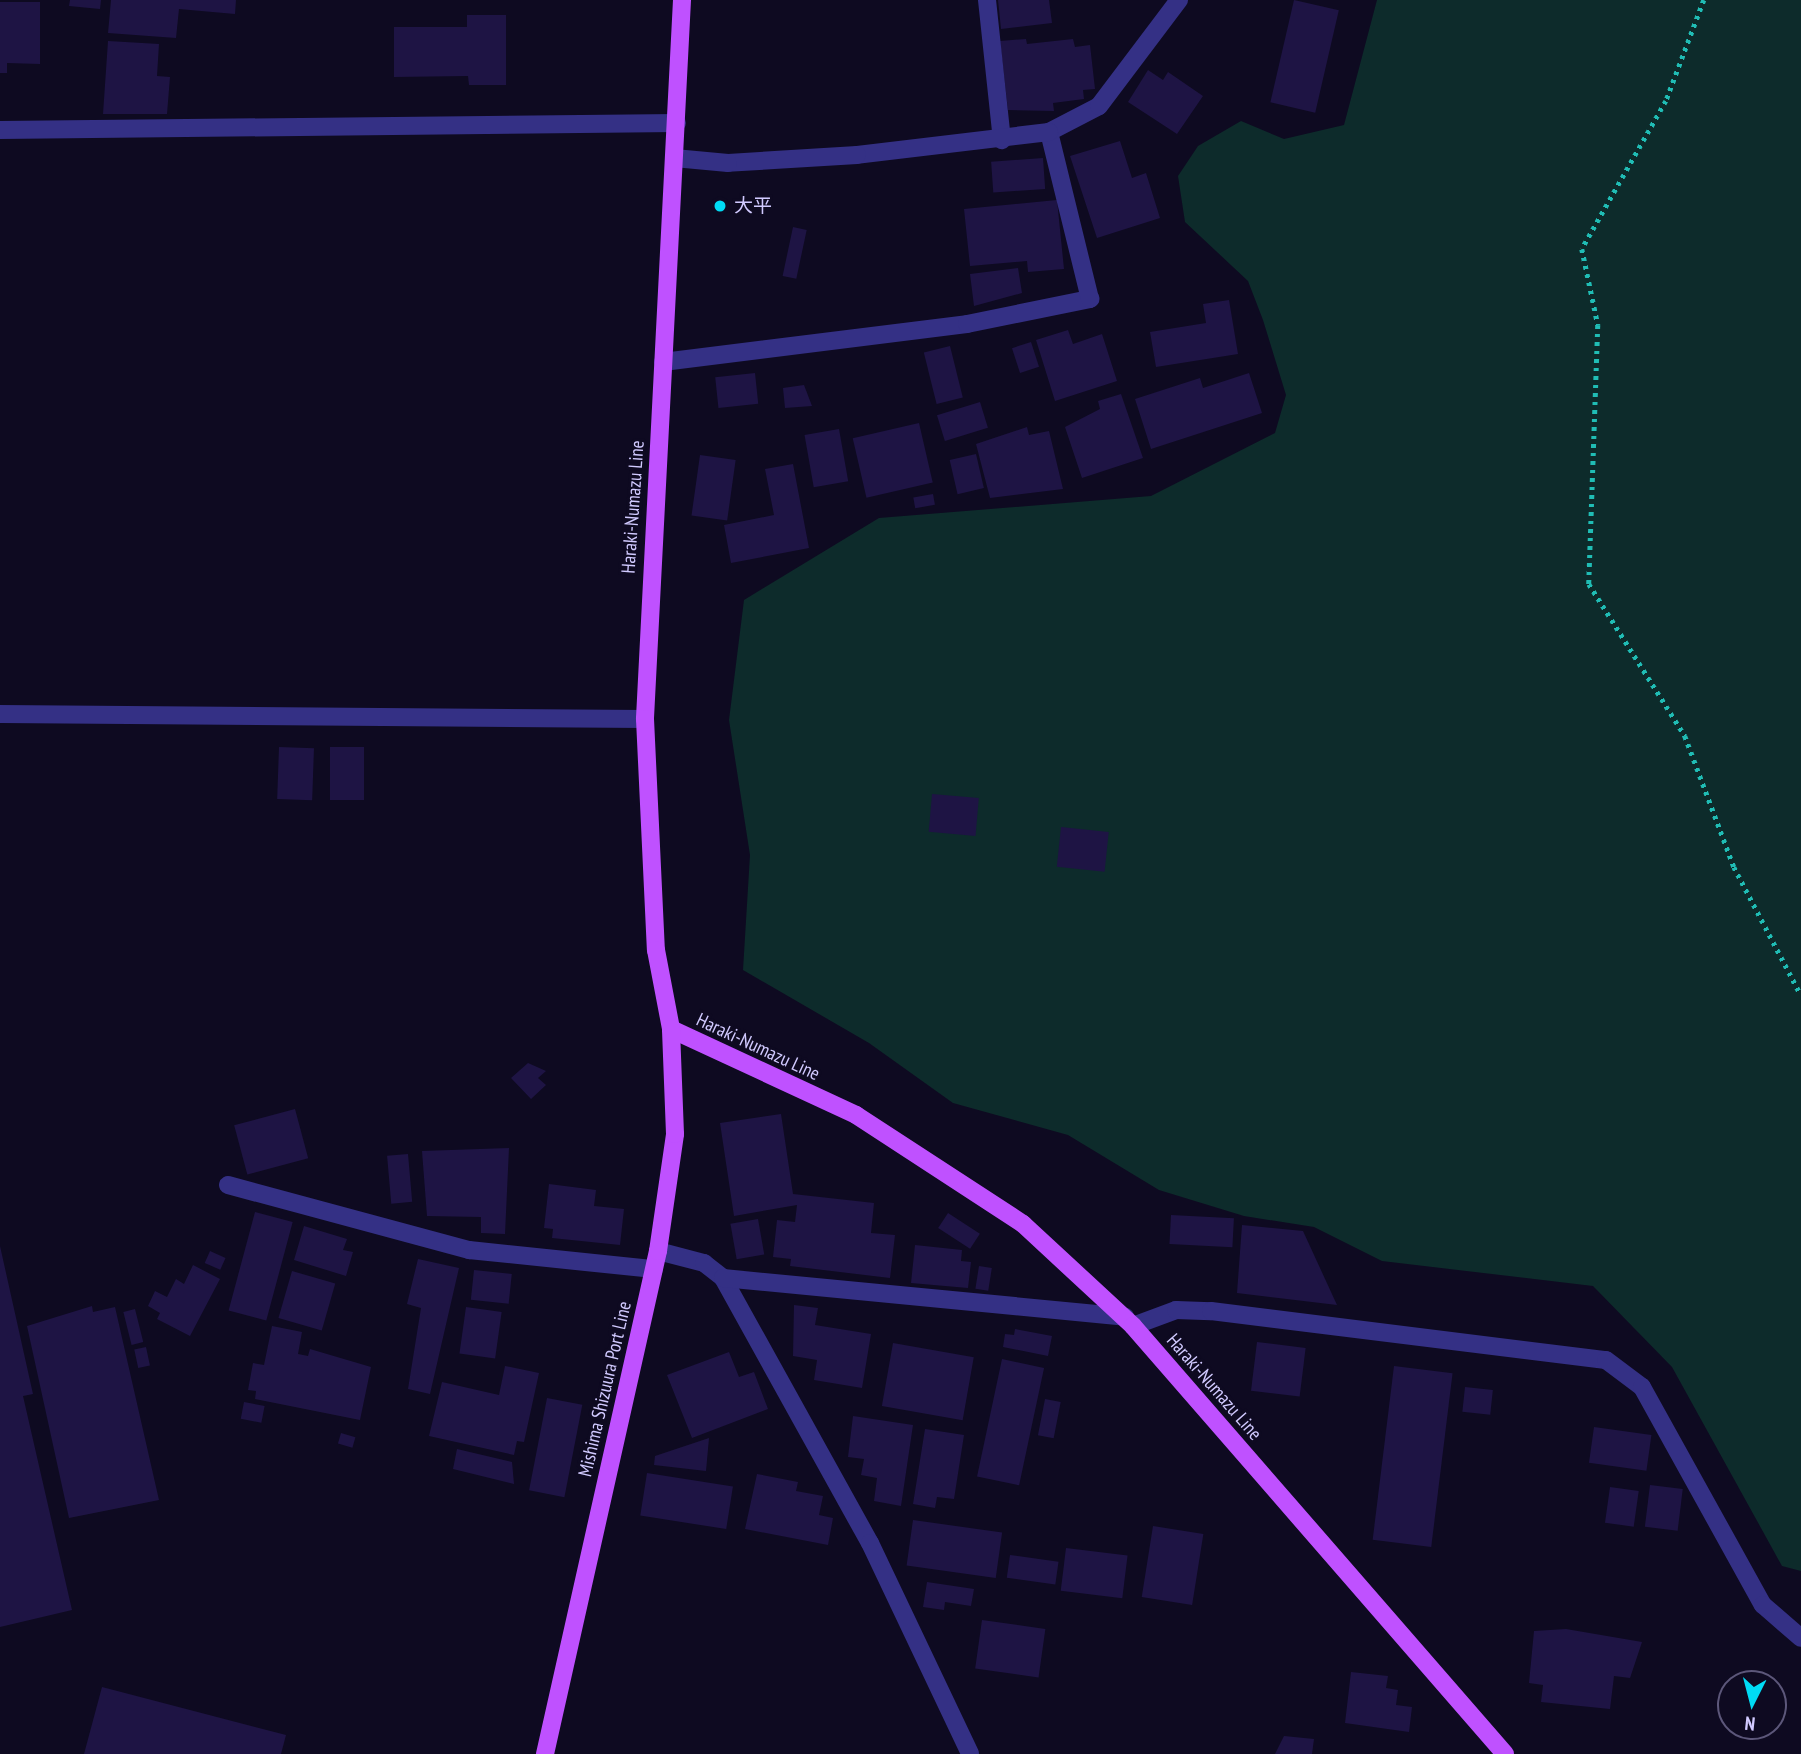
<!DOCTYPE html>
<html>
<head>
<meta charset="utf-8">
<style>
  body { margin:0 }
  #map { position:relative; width:1801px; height:1754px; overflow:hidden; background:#0e0a21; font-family:"PT Sans Narrow","Noto Sans JP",sans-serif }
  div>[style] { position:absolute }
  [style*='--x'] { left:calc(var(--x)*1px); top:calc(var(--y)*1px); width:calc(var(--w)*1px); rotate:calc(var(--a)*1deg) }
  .green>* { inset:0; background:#0d2b2b }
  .building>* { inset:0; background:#1e1444; transform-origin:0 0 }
  .path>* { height:4.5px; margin-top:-2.25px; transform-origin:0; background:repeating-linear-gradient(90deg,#20bdb5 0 3.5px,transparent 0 8.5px) }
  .minor>* { height:18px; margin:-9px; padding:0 9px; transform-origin:9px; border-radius:9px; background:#343085 }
  .major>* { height:18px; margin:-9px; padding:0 9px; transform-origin:9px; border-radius:9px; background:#bf51ff }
  .dots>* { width:19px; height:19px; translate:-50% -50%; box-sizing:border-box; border:4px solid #0e0a21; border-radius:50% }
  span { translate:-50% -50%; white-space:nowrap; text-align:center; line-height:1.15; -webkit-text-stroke:6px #0e0a21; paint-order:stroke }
  .poi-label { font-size:19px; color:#d1caff }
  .left { translate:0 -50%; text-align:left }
  .street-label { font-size:19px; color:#d1caff }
  .north { position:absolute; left:1717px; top:1670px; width:70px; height:70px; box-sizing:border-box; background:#0e0a21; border:2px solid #5c577a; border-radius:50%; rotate:186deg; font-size:19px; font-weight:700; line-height:28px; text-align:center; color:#d1caff }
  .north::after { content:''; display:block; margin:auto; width:24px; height:32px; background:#00dbf5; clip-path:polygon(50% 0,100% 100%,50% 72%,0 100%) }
</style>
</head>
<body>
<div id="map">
  <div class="green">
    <div style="clip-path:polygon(1377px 0,1801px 0,1801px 1571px,1782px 1566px,1672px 1367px,1593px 1286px,1382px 1261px,1314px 1227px,1244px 1216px,1159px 1190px,1068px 1135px,953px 1103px,869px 1043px,743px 970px,750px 855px,729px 720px,744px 600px,879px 518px,1151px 496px,1275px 433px,1286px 395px,1263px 320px,1248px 281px,1185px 222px,1178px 176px,1198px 146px,1241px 121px,1284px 139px,1344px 125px)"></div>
  </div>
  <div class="building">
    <div style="clip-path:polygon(70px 0,101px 0,100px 9px,69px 6px)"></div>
    <div style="clip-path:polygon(111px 0,236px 0,235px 14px,179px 9px,176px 38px,108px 33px)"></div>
    <div style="clip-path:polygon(998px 0,1049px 0,1052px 23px,1001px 29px)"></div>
    <div style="left:1294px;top:0;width:46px;height:105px;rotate:13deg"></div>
    <div style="clip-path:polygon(0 2px,40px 2px,40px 64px,7px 63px,7px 73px,0 73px)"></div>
    <div style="clip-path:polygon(467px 15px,506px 15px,506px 85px,469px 85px,468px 76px,394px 77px,394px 27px,467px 27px)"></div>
    <div style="clip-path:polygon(1026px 39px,1027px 44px,1073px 39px,1075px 47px,1090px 45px,1095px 89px,1083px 90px,1084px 99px,1053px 103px,1054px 111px,1008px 110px,1000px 41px)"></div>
    <div style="clip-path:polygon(108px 41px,159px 44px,157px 76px,170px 77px,167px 114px,103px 114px)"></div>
    <div style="clip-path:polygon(1148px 70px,1163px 80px,1168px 72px,1203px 96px,1177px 134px,1128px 102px)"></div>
    <div style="clip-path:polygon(1120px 141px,1132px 178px,1146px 173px,1160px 218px,1097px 238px,1070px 156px)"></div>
    <div style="left:1043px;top:158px;width:31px;height:52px;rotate:86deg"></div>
    <div style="clip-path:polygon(1057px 200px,1064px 269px,1028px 272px,1027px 261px,970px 266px,964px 209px)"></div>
    <div style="left:793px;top:227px;width:14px;height:50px;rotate:12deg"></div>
    <div style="clip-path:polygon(1018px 268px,1022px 293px,974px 306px,970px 274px)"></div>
    <div style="clip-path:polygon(1229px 300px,1238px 354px,1156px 367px,1150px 332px,1206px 323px,1203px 304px)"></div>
    <div style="clip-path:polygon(1068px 330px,1073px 344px,1102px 334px,1117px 381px,1055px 401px,1036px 340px)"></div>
    <div style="left:1031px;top:342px;width:26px;height:20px;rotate:72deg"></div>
    <div style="left:950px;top:346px;width:53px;height:27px;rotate:76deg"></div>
    <div style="left:755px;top:373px;width:31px;height:40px;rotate:84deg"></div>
    <div style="clip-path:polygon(1249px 373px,1262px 413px,1151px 449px,1135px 399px,1200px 378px,1203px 388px)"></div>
    <div style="clip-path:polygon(804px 385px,812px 406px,785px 408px,783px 388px)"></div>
    <div style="clip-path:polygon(1121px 394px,1143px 458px,1082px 478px,1065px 427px,1100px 409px,1098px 401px)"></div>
    <div style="left:980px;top:402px;width:27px;height:45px;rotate:73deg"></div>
    <div style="left:919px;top:423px;width:61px;height:68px;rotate:77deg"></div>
    <div style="clip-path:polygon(1027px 427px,1029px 435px,1049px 431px,1063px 489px,990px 498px,976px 444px)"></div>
    <div style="left:839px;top:429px;width:53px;height:35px;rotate:80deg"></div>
    <div style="left:976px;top:454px;width:35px;height:27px;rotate:77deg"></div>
    <div style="left:700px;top:455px;width:36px;height:61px;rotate:8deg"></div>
    <div style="clip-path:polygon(793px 464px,809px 548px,731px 563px,724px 525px,774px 515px,765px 469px)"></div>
    <div style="left:933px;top:494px;width:11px;height:20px;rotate:80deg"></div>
    <div style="left:279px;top:747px;width:35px;height:52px;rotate:2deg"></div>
    <div style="left:330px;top:747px;width:34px;height:53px"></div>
    <div style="left:932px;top:794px;width:47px;height:38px;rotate:5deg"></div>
    <div style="left:1061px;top:827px;width:48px;height:40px;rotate:6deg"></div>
    <div style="clip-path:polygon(528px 1063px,546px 1071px,538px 1078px,546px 1085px,531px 1099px,511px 1078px)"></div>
    <div style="left:295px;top:1109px;width:51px;height:63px;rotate:75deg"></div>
    <div style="clip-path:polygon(781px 1114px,793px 1194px,874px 1203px,871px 1233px,895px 1235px,890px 1278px,790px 1266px,791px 1259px,773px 1257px,777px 1220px,795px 1222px,797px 1205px,734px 1216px,720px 1123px)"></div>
    <div style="clip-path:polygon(509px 1148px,505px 1234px,481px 1233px,481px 1217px,427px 1216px,422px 1151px)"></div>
    <div style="left:408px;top:1154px;width:48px;height:21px;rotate:85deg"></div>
    <div style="clip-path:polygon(549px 1184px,596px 1190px,594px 1206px,624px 1209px,620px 1245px,552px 1238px,553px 1229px,544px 1228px)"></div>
    <div style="left:255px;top:1212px;width:39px;height:102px;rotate:15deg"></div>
    <div style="left:948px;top:1213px;width:38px;height:18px;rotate:33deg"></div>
    <div style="left:1171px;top:1215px;width:63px;height:29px;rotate:3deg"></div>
    <div style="left:758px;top:1219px;width:36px;height:28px;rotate:80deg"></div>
    <div style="clip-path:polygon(1242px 1225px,1303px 1231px,1337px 1305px,1237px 1293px)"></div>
    <div style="clip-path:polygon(304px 1226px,347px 1239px,343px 1250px,353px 1252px,346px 1276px,294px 1260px)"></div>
    <div style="clip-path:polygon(915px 1245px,962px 1250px,961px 1261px,971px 1262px,968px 1288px,911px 1283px)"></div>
    <div style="clip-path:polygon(0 1246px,33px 1394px,23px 1396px,72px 1610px,0 1627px)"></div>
    <div style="left:210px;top:1251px;width:17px;height:13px;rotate:24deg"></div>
    <div style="clip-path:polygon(418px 1259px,459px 1268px,430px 1394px,408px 1389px,421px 1308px,407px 1304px)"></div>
    <div style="clip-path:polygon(193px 1265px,220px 1279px,190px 1336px,157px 1319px,160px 1313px,148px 1306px,155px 1291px,167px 1297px,176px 1279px,184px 1284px)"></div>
    <div style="left:979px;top:1266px;width:13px;height:23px;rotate:9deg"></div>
    <div style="left:474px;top:1270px;width:38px;height:30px;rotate:6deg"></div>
    <div style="left:292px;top:1271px;width:45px;height:49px;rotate:16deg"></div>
    <div style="clip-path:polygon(794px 1305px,818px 1308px,815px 1325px,871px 1334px,862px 1388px,814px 1380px,817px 1360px,793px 1356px)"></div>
    <div style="clip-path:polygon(92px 1306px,93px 1312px,115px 1307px,159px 1500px,69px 1518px,27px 1326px)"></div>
    <div style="left:466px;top:1307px;width:36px;height:47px;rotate:8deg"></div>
    <div style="left:135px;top:1309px;width:34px;height:12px;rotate:76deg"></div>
    <div style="clip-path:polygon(272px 1326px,302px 1332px,298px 1354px,308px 1356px,310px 1349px,371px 1367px,360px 1420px,255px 1399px,256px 1391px,248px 1390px,253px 1363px,264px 1365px)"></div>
    <div style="clip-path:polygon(1015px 1329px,1052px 1336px,1048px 1356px,1003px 1347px,1005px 1334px,1014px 1335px)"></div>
    <div style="left:1257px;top:1342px;width:49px;height:49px;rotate:7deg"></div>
    <div style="left:893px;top:1343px;width:82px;height:64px;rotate:10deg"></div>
    <div style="left:146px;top:1347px;width:19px;height:12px;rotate:78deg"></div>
    <div style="clip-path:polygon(729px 1352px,739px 1377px,754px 1372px,768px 1409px,692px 1438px,667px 1375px)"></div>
    <div style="left:1002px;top:1359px;width:43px;height:120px;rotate:12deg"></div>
    <div style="clip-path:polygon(505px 1366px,539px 1373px,524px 1442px,517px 1441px,514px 1455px,429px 1436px,442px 1382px,499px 1395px)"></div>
    <div style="left:1394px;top:1366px;width:59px;height:175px;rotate:7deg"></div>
    <div style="left:1465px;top:1387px;width:28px;height:25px;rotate:6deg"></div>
    <div style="left:547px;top:1398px;width:36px;height:94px;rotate:11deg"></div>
    <div style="left:1045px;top:1399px;width:16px;height:37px;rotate:11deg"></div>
    <div style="left:244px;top:1402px;width:21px;height:17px;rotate:11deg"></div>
    <div style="clip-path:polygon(853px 1416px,913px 1425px,901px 1506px,874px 1501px,877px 1478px,861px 1475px,864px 1459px,848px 1457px)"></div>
    <div style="left:1594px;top:1427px;width:58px;height:36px;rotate:8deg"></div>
    <div style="clip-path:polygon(925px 1429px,964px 1435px,954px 1499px,937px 1497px,935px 1508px,913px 1504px)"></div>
    <div style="left:341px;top:1433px;width:15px;height:11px;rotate:16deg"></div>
    <div style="clip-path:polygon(709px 1438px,706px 1471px,654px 1465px,655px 1456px)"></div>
    <div style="clip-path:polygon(457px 1449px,512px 1462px,514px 1484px,453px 1469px)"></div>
    <div style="left:647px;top:1473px;width:87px;height:43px;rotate:9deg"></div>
    <div style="clip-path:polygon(757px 1474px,798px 1482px,796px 1491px,823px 1496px,819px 1515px,833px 1518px,828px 1545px,745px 1529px)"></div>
    <div style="left:1650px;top:1485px;width:33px;height:42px;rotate:7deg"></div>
    <div style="left:1610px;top:1487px;width:29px;height:36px;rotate:8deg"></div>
    <div style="left:913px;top:1520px;width:90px;height:46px;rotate:8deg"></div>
    <div style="left:1153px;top:1526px;width:51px;height:72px;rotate:9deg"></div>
    <div style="left:1066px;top:1548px;width:62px;height:43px;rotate:7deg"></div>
    <div style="left:1010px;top:1555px;width:49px;height:23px;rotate:8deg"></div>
    <div style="clip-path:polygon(927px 1582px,974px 1589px,971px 1606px,945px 1602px,944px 1610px,923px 1607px)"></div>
    <div style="left:982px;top:1620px;width:64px;height:49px;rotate:8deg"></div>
    <div style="clip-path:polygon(1566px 1629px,1642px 1642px,1630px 1678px,1614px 1676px,1610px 1709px,1541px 1702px,1543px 1685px,1529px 1683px,1534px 1631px)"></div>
    <div style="clip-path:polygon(1351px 1672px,1388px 1676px,1386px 1688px,1398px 1690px,1396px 1705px,1412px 1707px,1409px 1732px,1345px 1723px)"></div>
    <div style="clip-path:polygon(102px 1687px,286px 1735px,281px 1754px,84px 1754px)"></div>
    <div style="clip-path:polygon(1284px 1736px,1314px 1739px,1312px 1754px,1275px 1754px)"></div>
  </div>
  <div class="path">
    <div style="--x:1704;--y:0;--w:108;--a:110.6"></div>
    <div style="--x:1666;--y:101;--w:170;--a:119.6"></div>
    <div style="--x:1582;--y:249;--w:78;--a:78.1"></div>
    <div style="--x:1598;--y:325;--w:259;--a:92"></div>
    <div style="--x:1589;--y:584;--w:180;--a:57.7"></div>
    <div style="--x:1685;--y:736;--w:140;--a:69.5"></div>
    <div style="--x:1734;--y:867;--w:144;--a:62.4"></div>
  </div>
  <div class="minor">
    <div style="--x:987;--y:0;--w:141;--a:83.9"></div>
    <div style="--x:0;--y:130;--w:677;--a:-0.59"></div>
    <div style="--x:1049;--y:132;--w:56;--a:-27.5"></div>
    <div style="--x:1099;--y:106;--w:133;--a:-53"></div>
    <div style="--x:663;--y:362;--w:306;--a:-7.1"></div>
    <div style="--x:967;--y:324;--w:126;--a:-11.5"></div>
    <div style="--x:1090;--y:299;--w:172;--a:-103.8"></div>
    <div style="--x:1049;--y:132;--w:193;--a:173.2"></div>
    <div style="--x:857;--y:155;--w:129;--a:176.5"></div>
    <div style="--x:728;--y:163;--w:54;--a:-174.7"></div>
    <div style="--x:0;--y:714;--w:645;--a:0.44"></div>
    <div style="--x:228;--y:1185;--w:250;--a:15.1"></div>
    <div style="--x:469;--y:1250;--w:186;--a:5.9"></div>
    <div style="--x:658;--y:1251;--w:48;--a:14.6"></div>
    <div style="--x:704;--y:1263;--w:24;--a:38"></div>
    <div style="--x:723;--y:1278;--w:303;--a:61"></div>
    <div style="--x:870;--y:1543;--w:233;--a:64.6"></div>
    <div style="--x:723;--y:1278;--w:404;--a:5.5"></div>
    <div style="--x:1133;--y:1326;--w:46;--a:-20.4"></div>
    <div style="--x:1176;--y:1310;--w:35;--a:2"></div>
    <div style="--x:1211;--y:1311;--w:398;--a:7.1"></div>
    <div style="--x:1606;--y:1360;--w:45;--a:36.9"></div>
    <div style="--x:1642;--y:1387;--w:249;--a:61"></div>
    <div style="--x:1763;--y:1605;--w:50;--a:41"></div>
  </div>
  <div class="major">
    <div style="--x:682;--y:0;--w:720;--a:92.95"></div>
    <div style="--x:645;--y:719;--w:231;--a:87.3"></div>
    <div style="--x:656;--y:950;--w:80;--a:79.2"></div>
    <div style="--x:671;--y:1029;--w:204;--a:24.9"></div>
    <div style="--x:856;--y:1115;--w:199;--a:33.1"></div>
    <div style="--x:1023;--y:1224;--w:150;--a:42.8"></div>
    <div style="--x:1133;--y:1326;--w:567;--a:49"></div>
    <div style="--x:545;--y:1754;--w:516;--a:-77.34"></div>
    <div style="--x:658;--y:1251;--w:118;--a:-81.7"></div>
    <div style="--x:675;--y:1134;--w:105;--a:-92.2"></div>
  </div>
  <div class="dots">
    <div style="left:720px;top:206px;background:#00dbf5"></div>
  </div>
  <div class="poi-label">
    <span class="left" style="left:734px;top:206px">大平</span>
  </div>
  <div class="street-label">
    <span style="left:633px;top:507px;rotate:-86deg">Haraki-Numazu Line</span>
    <span style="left:758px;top:1047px;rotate:25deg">Haraki-Numazu Line</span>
    <span style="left:1214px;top:1387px;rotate:49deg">Haraki-Numazu Line</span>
    <span style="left:605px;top:1389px;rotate:-77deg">Mishima Shizuura Port Line</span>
  </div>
  <div class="north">N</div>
</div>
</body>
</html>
